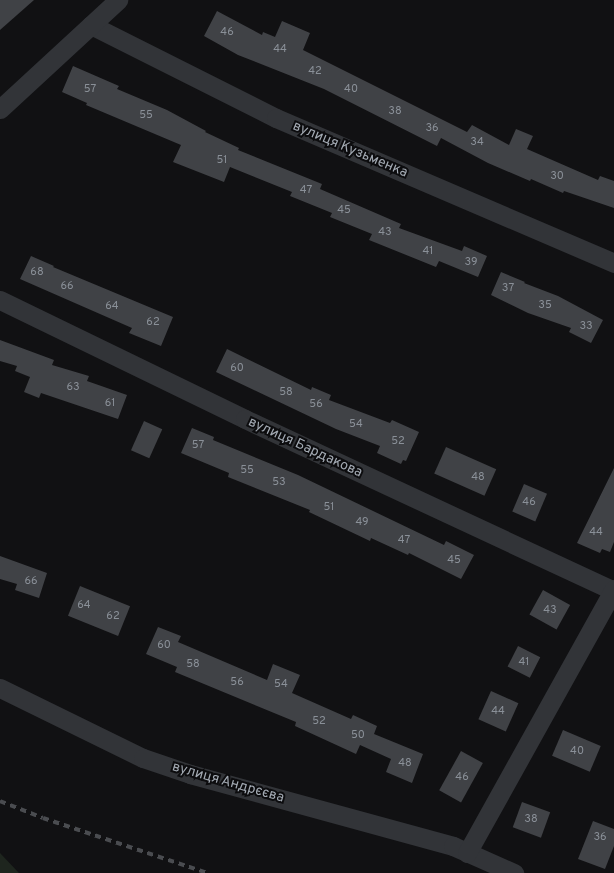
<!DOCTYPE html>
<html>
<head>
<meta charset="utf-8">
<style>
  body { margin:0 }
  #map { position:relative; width:614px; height:873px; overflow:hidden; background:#111113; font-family:Overpass,sans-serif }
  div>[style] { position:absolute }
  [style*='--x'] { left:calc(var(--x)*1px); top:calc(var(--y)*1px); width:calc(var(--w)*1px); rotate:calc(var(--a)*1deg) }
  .green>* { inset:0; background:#1e251e }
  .building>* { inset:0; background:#404246; transform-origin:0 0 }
  .minor>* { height:19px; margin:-9.5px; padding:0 9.5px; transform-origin:9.5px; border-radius:9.5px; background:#323438 }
  .rail>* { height:4px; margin-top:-2px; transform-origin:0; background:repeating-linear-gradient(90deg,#4a4c50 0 6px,transparent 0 11px) }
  span { translate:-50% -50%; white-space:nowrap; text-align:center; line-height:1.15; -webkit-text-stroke:4px #0c0c0e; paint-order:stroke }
  .number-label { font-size:11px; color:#8a9098 }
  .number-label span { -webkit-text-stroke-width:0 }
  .street-label { font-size:14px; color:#a3aab3 }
</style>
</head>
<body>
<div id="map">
  <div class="green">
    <div style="clip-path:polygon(0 853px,19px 873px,0 873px)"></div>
  </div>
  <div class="building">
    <div style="clip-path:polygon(0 0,34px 0,0 30px)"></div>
    <div style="clip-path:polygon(217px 11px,262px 35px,263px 32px,275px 37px,282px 21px,310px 33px,303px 50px,467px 132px,472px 125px,509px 145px,516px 129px,533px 136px,527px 149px,598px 180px,600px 176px,614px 181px,614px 208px,564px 191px,563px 193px,531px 179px,530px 181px,488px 163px,441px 138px,437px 146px,324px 89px,238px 55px,204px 36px)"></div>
    <div style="clip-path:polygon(73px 66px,119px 86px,117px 89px,167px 110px,206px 131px,205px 132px,239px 148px,238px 150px,322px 184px,320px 189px,401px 224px,399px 228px,462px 251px,464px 246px,487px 256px,478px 277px,439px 261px,436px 267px,369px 240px,372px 234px,330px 217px,332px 213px,290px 196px,292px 192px,230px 167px,224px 182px,173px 162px,181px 145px,86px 105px,87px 103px,62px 92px)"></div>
    <div style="clip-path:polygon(31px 256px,54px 266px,53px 267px,173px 317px,161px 346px,129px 333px,132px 328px,20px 279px)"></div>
    <div style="clip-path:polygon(501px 272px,525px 282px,524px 283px,558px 296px,603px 320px,591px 343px,569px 332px,571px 328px,528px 313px,491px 295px)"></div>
    <div style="clip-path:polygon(0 340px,54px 360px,52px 365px,89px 376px,87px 381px,127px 395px,118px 419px,41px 393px,39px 398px,24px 392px,30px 377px,15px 371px,17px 366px,0 361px)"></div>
    <div style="clip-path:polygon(227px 349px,311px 390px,312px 387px,331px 395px,329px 400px,390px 423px,392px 420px,419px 432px,406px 461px,403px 460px,401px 464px,377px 453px,380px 446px,336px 429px,216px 372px)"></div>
    <div style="left:144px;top:421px;width:20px;height:32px;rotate:24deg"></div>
    <div style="clip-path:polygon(192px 428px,214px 437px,213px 440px,298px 475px,444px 545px,446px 541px,474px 555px,461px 579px,409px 553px,408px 555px,371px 538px,370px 541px,309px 512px,310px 510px,228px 477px,229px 473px,181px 453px)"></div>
    <div style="left:446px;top:447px;width:55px;height:29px;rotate:24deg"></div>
    <div style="clip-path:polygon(614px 468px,614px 542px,610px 552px,602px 549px,600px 553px,577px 543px)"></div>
    <div style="left:524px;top:484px;width:25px;height:30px;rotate:23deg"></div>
    <div style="clip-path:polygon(0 556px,47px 573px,39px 598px,15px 590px,17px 584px,0 579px)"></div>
    <div style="left:80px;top:586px;width:54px;height:32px;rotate:22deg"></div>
    <div style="left:543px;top:590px;width:31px;height:28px;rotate:29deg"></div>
    <div style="clip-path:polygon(158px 627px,181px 636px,178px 642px,267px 680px,273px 664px,300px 675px,292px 693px,351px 719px,353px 715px,377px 726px,374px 734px,423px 754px,412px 783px,386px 772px,391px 759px,360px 745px,356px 754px,295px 726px,296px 722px,175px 672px,177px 667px,146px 654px)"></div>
    <div style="left:518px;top:646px;width:25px;height:23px;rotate:27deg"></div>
    <div style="left:491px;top:691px;width:30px;height:31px;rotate:24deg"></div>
    <div style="left:563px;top:730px;width:41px;height:28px;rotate:23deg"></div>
    <div style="left:461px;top:751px;width:25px;height:45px;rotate:29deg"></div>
    <div style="left:522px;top:802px;width:30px;height:27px;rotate:20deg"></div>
    <div style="clip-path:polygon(593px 821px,614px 829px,614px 846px,605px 869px,578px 859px)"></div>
  </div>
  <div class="minor">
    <div style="--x:91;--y:25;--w:207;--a:26.7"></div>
    <div style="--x:276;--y:118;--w:368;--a:23.2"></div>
    <div style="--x:0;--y:109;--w:161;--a:-42.7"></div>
    <div style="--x:0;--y:300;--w:272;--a:25.9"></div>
    <div style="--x:245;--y:419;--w:407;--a:25"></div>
    <div style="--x:0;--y:688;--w:159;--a:26.1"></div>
    <div style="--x:143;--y:758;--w:50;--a:18.8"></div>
    <div style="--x:190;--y:774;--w:273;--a:15.3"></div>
    <div style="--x:453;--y:846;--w:67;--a:23.9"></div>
    <div style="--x:467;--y:853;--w:302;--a:-60.9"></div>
  </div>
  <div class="rail">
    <div style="--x:0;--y:801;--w:46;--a:21.6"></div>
    <div style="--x:43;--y:818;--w:173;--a:18.5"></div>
  </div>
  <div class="number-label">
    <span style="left:227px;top:32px">46</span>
    <span style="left:280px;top:49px">44</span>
    <span style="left:315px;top:71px">42</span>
    <span style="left:90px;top:89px">57</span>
    <span style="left:351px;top:89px">40</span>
    <span style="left:395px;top:111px">38</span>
    <span style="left:146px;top:115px">55</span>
    <span style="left:432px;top:128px">36</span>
    <span style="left:477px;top:142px">34</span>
    <span style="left:222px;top:160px">51</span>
    <span style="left:557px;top:176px">30</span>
    <span style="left:306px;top:190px">47</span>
    <span style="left:344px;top:210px">45</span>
    <span style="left:385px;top:232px">43</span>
    <span style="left:428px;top:251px">41</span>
    <span style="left:471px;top:262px">39</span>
    <span style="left:37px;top:272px">68</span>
    <span style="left:67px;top:286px">66</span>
    <span style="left:508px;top:288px">37</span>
    <span style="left:545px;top:305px">35</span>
    <span style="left:112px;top:306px">64</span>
    <span style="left:153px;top:322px">62</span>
    <span style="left:586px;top:326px">33</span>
    <span style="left:237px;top:368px">60</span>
    <span style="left:73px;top:387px">63</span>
    <span style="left:286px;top:392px">58</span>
    <span style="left:110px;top:403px">61</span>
    <span style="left:316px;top:404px">56</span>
    <span style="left:356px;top:424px">54</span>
    <span style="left:398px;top:441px">52</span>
    <span style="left:198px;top:445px">57</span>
    <span style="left:247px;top:470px">55</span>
    <span style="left:478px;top:477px">48</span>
    <span style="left:279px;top:482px">53</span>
    <span style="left:529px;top:502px">46</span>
    <span style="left:329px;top:507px">51</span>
    <span style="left:362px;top:522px">49</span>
    <span style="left:596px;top:532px">44</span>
    <span style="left:404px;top:540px">47</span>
    <span style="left:454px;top:560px">45</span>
    <span style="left:31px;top:581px">66</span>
    <span style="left:84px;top:605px">64</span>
    <span style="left:550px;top:610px">43</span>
    <span style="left:113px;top:616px">62</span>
    <span style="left:164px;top:645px">60</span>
    <span style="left:524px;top:662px">41</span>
    <span style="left:193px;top:664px">58</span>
    <span style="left:237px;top:682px">56</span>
    <span style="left:281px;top:684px">54</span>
    <span style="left:498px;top:711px">44</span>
    <span style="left:319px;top:721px">52</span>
    <span style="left:358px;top:735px">50</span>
    <span style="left:577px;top:751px">40</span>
    <span style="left:405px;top:763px">48</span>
    <span style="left:462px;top:777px">46</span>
    <span style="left:531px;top:819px">38</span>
    <span style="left:600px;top:837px">36</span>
  </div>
  <div class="street-label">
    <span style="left:350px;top:150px;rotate:23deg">вулиця Кузьменка</span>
    <span style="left:305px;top:448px;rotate:25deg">вулиця Бардакова</span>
    <span style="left:228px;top:783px;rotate:16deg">вулиця Андрєєва</span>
  </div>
</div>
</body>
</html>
